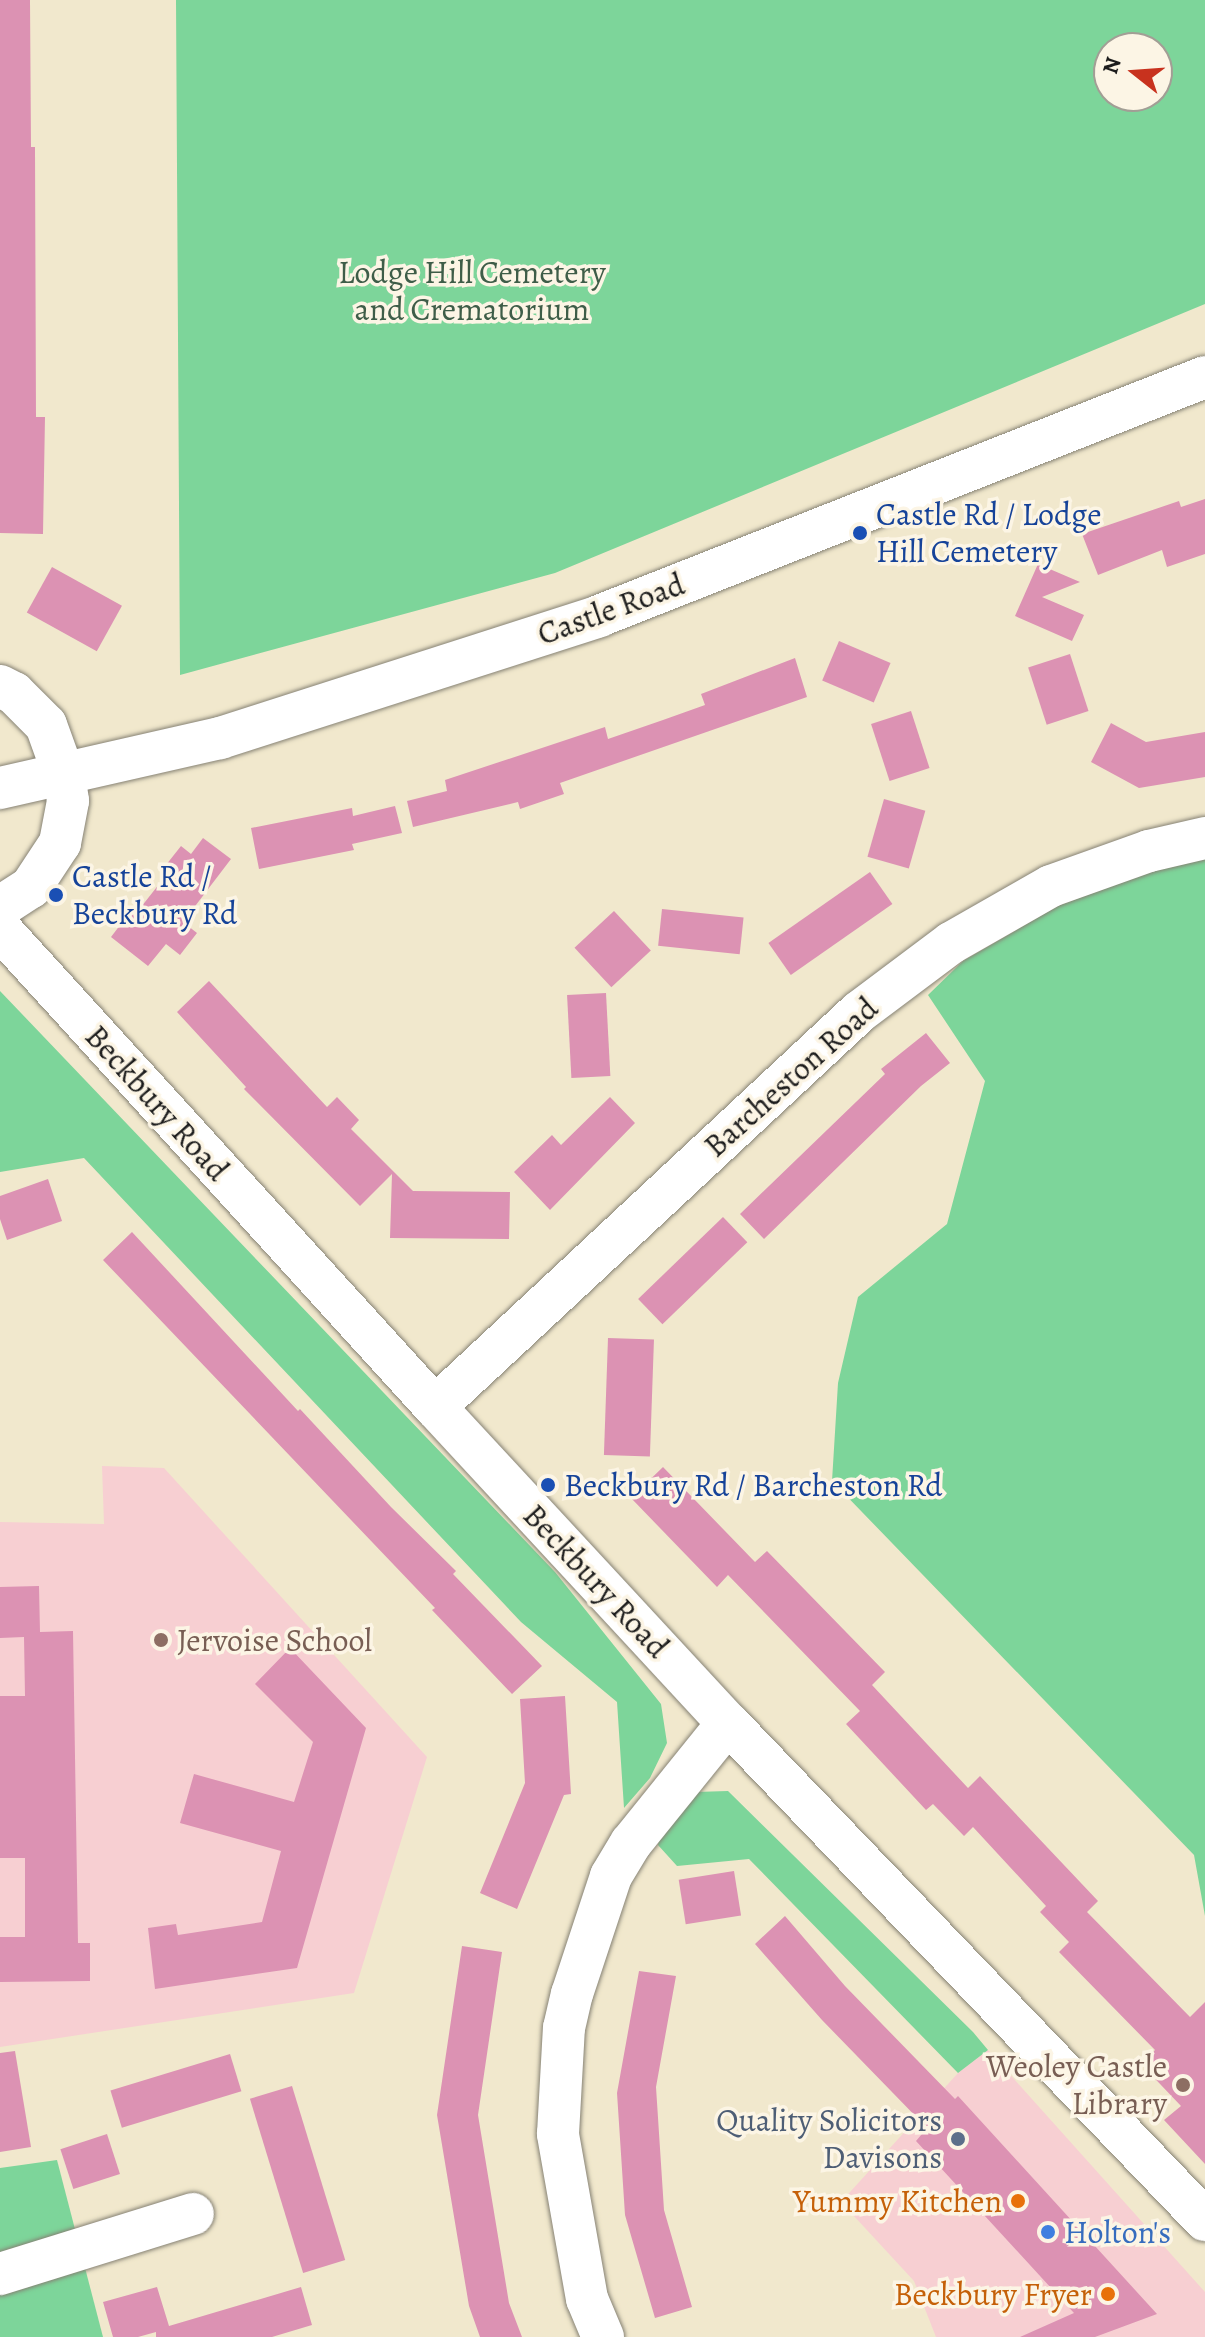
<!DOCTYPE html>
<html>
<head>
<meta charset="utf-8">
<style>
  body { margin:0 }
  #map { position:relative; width:1205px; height:2337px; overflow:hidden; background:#f1e8cd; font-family:Alegreya,serif }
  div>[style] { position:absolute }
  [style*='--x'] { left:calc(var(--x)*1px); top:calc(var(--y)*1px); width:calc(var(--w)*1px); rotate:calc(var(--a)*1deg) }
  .built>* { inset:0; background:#f7cfd2 }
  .green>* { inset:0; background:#7dd59a }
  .building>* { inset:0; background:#dc92b3; transform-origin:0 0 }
  .roads { filter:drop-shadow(0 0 2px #868274) drop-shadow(0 0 2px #868274) }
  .minor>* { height:42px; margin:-21px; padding:0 21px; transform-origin:21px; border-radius:21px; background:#fff }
  .dots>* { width:22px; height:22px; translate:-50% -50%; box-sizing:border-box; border:4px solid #fcf5e5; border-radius:50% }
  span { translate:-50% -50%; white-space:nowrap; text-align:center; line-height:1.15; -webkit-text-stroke:7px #fcf5e5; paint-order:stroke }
  .park-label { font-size:32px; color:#3e5d48 }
  .transit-label { font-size:32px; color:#164399 }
  .left { translate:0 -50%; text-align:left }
  .street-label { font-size:32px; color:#1c1c1c }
  .education-label { font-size:32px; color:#785e54 }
  .right { translate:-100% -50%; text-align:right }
  .service-label { font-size:32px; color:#4e5e75 }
  .food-label { font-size:32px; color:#c56008 }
  .shop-label { font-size:32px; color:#366cbe }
  .north { position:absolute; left:1093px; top:32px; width:80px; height:80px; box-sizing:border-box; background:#fcf5e5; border:2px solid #a29e95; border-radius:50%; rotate:287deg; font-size:22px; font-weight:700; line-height:32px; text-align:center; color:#1c1c1c }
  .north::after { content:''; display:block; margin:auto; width:28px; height:36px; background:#c8321e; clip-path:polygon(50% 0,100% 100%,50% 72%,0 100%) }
</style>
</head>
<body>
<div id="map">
  <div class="built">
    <div style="clip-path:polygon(102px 1466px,164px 1468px,427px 1757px,354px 1993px,0 2047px,0 1522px,104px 1524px)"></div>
    <div style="clip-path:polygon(988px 2050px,1205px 2292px,1205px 2337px,936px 2337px,914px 2281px,841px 2202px,958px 2073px)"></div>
  </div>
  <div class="green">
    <div style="clip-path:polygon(evenodd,176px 0,1205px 0,1205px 304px,555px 573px,180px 675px,176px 0,1109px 48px,1157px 48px,1157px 96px,1109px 96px,1109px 48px)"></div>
    <div style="clip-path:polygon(1205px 857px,1205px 1916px,1194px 1855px,832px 1481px,838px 1383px,858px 1297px,947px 1224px,985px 1081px,928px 995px,963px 961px,1058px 906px,1156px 869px)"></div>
    <div style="clip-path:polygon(0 991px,555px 1572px,661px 1704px,667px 1743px,650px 1778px,624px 1808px,617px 1702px,521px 1622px,84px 1158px,0 1172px)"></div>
    <div style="clip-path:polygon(728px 1791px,973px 2032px,988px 2050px,958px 2073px,749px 1859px,677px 1866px,658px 1845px,659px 1839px,695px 1792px)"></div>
    <div style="clip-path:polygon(57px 2160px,103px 2337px,0 2337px,0 2168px)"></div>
  </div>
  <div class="building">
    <div style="clip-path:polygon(0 0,30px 0,31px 147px,35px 147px,36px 417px,45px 417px,43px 534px,0 533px)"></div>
    <div style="clip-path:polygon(1205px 499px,1205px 554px,1167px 567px,1162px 550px,1098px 575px,1082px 534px,1179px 501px,1181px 507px)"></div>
    <div style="clip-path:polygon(1038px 564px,1080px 582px,1042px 597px,1084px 615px,1072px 641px,1015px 616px)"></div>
    <div style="left:52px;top:567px;width:80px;height:52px;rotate:29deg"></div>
    <div style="left:839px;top:641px;width:56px;height:43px;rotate:23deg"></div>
    <div style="left:1070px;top:654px;width:60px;height:44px;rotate:72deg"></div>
    <div style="clip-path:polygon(795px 658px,807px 697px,560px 783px,564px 794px,520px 809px,518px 802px,413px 827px,407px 801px,447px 791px,445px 780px,605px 727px,608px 739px,663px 720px,705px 705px,701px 694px)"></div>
    <div style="left:911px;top:711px;width:60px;height:42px;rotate:72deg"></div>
    <div style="clip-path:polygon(1111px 723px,1146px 742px,1205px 732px,1205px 777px,1139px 788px,1091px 762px)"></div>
    <div style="left:884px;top:799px;width:43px;height:60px;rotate:16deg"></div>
    <div style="clip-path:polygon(395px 806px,402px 833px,352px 844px,354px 850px,259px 869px,251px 828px,352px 808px,353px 816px)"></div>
    <div style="clip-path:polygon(203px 838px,231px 859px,183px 922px,197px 933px,180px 955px,166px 944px,148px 966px,111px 937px,130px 912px,134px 916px,167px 874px,162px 870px,181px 846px,191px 854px)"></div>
    <div style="left:870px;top:872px;width:39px;height:124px;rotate:55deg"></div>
    <div style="left:662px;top:909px;width:82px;height:37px;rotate:6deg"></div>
    <div style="left:614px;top:911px;width:54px;height:54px;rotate:47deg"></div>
    <div style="clip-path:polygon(209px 981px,327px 1107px,337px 1097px,359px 1120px,351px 1129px,413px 1191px,510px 1192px,509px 1239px,390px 1238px,392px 1174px,360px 1206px,244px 1089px,246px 1087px,177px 1012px)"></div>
    <div style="left:606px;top:993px;width:83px;height:39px;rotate:87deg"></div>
    <div style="clip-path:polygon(926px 1033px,950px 1063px,921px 1086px,764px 1239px,740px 1214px,885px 1074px,881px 1069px)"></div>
    <div style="clip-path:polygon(610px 1097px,635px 1123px,550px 1210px,514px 1172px,552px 1135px,561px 1145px)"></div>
    <div style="clip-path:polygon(48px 1179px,62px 1221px,7px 1240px,0 1219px,0 1196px)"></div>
    <div style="left:723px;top:1217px;width:35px;height:118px;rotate:46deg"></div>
    <div style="clip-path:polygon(132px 1232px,298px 1411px,300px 1409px,391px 1507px,456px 1571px,453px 1574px,542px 1666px,512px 1694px,432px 1610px,435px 1608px,103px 1260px)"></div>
    <div style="left:608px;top:1338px;width:46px;height:117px;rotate:2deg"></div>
    <div style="clip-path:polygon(663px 1467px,755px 1562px,767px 1551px,885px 1672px,872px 1685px,968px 1788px,980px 1776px,1098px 1901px,1087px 1912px,1190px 2017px,1205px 2002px,1205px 2164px,1164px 2120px,1181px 2106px,1141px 2064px,1155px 2050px,1059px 1952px,1069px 1942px,1040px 1912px,1046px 1906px,973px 1827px,964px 1836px,933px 1804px,926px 1810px,846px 1724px,860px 1711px,728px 1575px,717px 1587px,631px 1498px)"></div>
    <div style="clip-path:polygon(39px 1586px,40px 1632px,73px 1631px,78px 1943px,90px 1943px,90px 1981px,0 1982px,0 1937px,25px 1937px,25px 1858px,0 1858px,0 1696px,25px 1696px,24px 1637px,0 1638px,0 1587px)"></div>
    <div style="clip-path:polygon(290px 1648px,366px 1728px,297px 1968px,155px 1989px,148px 1928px,176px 1924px,178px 1935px,262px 1922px,281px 1851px,180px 1823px,194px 1774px,294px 1802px,313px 1742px,255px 1684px)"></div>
    <div style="clip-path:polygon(565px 1696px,571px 1794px,564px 1795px,517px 1909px,480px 1893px,525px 1783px,520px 1699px)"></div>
    <div style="left:734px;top:1871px;width:45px;height:56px;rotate:81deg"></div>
    <div style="clip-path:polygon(785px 1916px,845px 1986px,955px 2099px,958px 2096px,1157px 2314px,1095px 2337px,1020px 2337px,1074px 2313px,916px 2141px,927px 2128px,822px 2020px,755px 1944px)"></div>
    <div style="clip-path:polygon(462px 1946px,502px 1952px,478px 2115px,509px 2303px,522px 2337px,480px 2337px,469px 2306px,437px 2115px)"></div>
    <div style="clip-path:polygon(639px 1971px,676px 1976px,656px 2087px,664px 2210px,692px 2307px,655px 2318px,625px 2215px,617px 2093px)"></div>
    <div style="clip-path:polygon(15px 2051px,31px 2147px,0 2152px,0 2053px)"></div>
    <div style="left:230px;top:2054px;width:39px;height:125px;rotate:73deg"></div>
    <div style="left:292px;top:2086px;width:182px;height:44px;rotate:73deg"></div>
    <div style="left:107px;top:2134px;width:42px;height:49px;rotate:72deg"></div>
    <div style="clip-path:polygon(157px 2287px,169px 2326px,301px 2287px,312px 2325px,272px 2337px,156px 2337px,156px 2332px,138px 2337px,113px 2337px,103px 2302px)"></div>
  </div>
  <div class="roads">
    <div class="minor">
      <div style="--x:0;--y:686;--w:16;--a:27"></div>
      <div style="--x:14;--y:693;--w:45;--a:45"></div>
      <div style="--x:46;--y:725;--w:53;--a:70.2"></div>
      <div style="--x:64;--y:775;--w:26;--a:81"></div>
      <div style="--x:68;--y:801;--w:43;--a:100.8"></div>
      <div style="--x:60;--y:843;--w:53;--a:123.4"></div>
      <div style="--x:31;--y:887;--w:37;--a:147"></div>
      <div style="--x:0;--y:788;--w:226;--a:-12.8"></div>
      <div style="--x:220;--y:738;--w:398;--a:-17.8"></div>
      <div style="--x:599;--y:616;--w:651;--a:-21.52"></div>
      <div style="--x:0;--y:929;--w:646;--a:47.7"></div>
      <div style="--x:435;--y:1407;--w:431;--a:47.2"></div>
      <div style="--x:728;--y:1723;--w:689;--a:46.18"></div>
      <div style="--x:435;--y:1407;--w:579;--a:-42.97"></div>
      <div style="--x:859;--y:1012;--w:115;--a:-36.9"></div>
      <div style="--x:951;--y:943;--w:115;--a:-29.7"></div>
      <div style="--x:1051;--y:886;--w:104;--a:-19.7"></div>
      <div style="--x:1149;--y:851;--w:57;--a:-13.1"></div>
      <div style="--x:0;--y:2274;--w:202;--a:-17.3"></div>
      <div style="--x:603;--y:2337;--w:41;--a:-112.8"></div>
      <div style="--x:587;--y:2299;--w:168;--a:-100"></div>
      <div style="--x:558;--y:2134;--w:106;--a:-86.8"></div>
      <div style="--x:564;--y:2028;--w:35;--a:-77"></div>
      <div style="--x:572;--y:1994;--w:124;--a:-71.7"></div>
      <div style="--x:611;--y:1876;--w:39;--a:-59"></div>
      <div style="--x:631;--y:1843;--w:154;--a:-51.1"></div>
    </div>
  </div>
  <div class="dots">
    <div style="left:860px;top:533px;background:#1a4fb4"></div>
    <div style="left:56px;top:895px;background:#1a4fb4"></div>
    <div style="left:548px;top:1485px;background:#1a4fb4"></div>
    <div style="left:161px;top:1640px;background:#8d6e63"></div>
    <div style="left:1183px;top:2085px;background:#8d6e63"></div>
    <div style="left:958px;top:2139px;background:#5c6f8a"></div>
    <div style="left:1018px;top:2201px;background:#e8710a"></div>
    <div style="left:1048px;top:2232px;background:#3f7fe0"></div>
    <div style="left:1108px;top:2294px;background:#e8710a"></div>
  </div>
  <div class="park-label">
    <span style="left:472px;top:291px">Lodge Hill Cemetery<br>and Crematorium</span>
  </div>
  <div class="transit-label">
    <span class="left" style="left:876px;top:533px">Castle Rd / Lodge<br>Hill Cemetery</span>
    <span class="left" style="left:72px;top:895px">Castle Rd /<br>Beckbury Rd</span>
    <span class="left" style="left:564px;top:1485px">Beckbury Rd / Barcheston Rd</span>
  </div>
  <div class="street-label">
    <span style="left:611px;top:609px;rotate:-20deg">Castle Road</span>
    <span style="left:791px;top:1077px;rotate:-42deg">Barcheston Road</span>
    <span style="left:157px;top:1103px;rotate:48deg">Beckbury Road</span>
    <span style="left:596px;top:1581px;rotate:47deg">Beckbury Road</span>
  </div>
  <div class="education-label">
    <span class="left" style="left:177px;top:1640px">Jervoise School</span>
    <span class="right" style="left:1167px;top:2085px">Weoley Castle<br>Library</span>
  </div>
  <div class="service-label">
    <span class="right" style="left:942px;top:2139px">Quality Solicitors<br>Davisons</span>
  </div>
  <div class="food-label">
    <span class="right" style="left:1002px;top:2201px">Yummy Kitchen</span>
    <span class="right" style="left:1092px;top:2294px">Beckbury Fryer</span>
  </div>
  <div class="shop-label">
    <span class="left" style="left:1064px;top:2232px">Holton's</span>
  </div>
  <div class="north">N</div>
</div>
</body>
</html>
